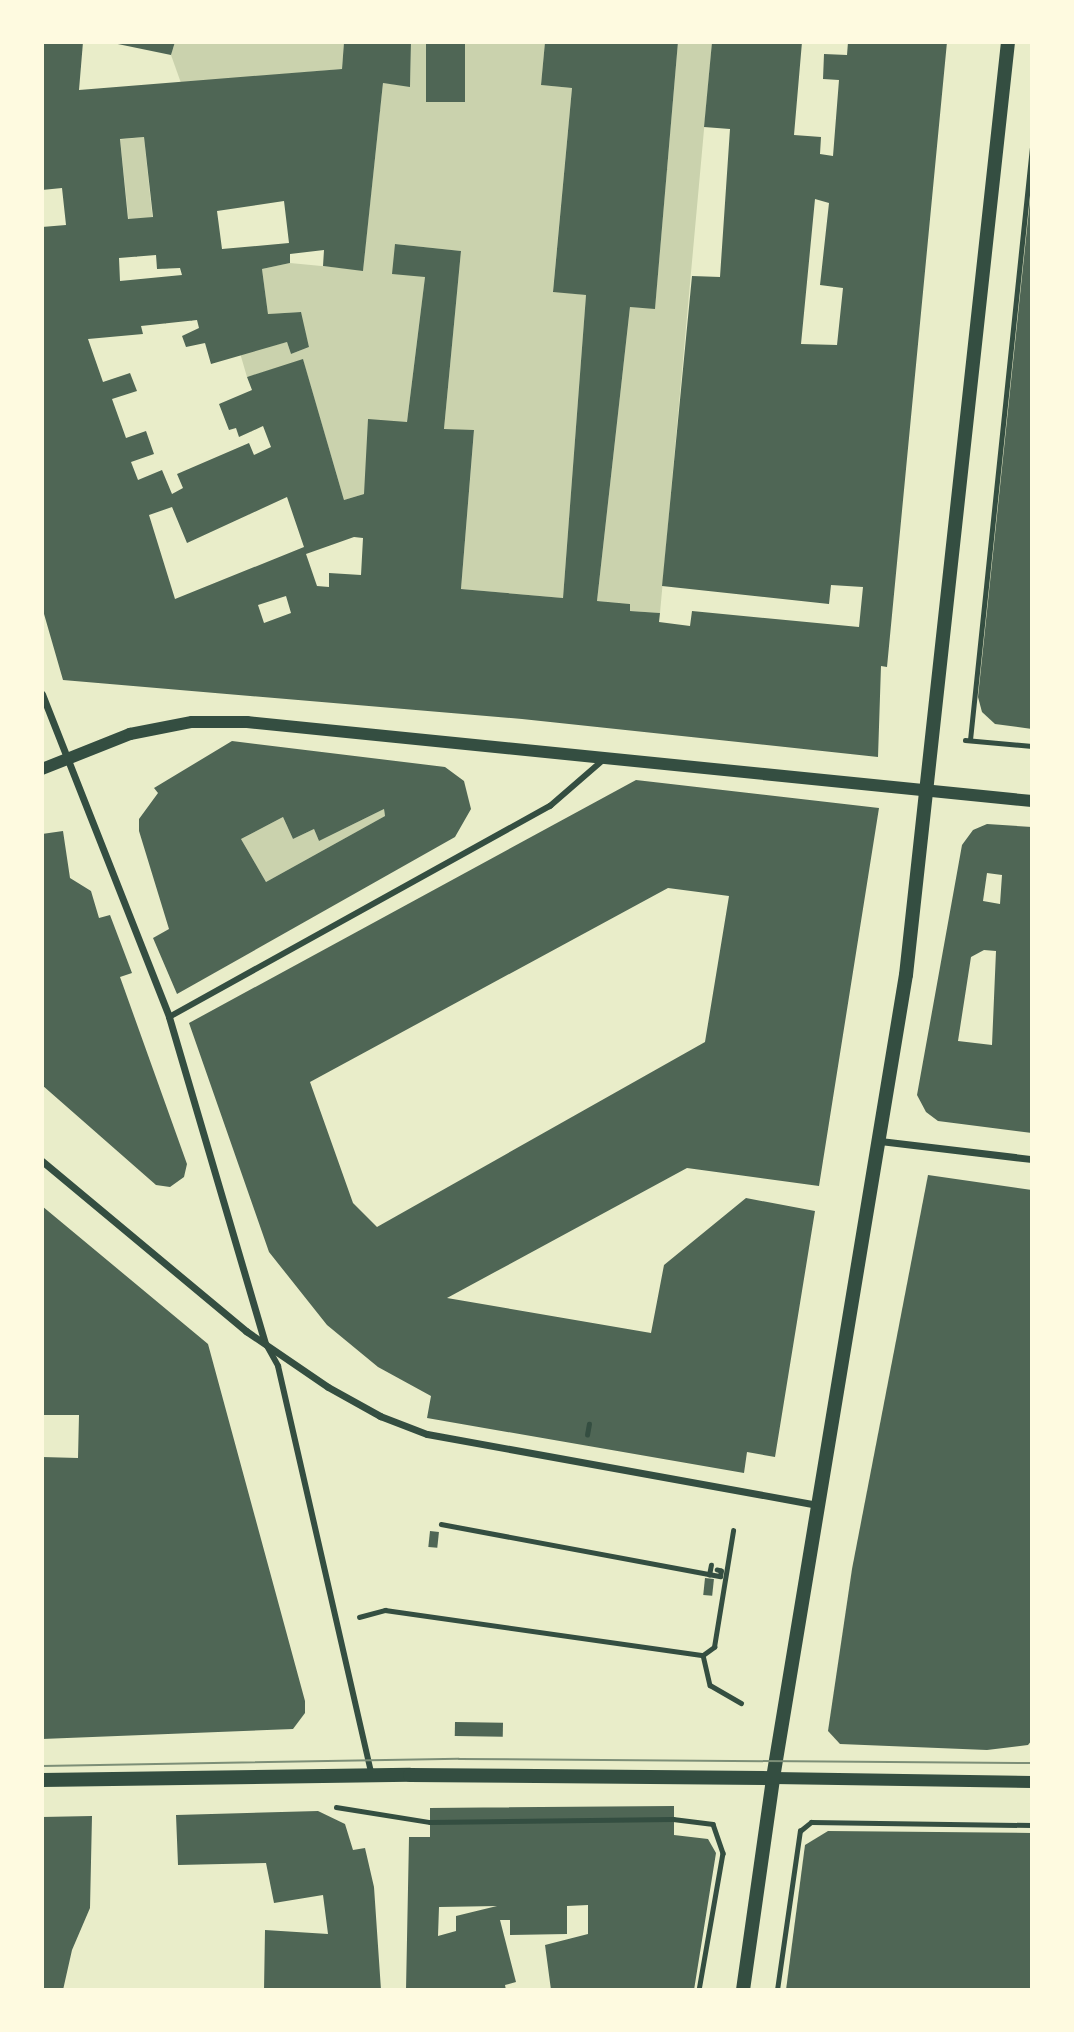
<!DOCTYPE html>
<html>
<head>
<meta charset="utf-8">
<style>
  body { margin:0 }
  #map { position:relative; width:1074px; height:2032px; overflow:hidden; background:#e9edc9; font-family:Arial,sans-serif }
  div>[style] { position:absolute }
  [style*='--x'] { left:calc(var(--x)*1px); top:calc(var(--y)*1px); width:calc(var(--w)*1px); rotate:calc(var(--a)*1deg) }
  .green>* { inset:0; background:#cad2ad; transform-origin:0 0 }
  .building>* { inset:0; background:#4f6655; transform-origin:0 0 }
  .path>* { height:4.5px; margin:-2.25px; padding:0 2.25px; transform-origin:2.25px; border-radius:2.25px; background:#344e41 }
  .pedestrian>* { height:6px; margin:-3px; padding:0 3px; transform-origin:3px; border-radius:3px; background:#344e41 }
  .minor>* { height:7px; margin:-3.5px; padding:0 3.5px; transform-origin:3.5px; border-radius:3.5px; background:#344e41 }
  .tertiary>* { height:12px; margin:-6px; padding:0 6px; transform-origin:6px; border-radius:6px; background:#344e41 }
  .secondary>* { height:14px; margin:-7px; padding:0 7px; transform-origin:7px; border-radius:7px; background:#344e41 }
  .tram>* { height:2px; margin:-1px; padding:0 1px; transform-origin:1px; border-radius:1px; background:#7c8e77 }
  span { translate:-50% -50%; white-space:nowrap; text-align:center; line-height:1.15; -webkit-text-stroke:6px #fefae0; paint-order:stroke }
  .frame { position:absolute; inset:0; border:44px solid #fefae0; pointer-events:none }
</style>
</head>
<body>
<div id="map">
  <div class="green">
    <div style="clip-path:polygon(175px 42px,344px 42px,342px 69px,181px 83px,171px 55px)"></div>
    <div style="clip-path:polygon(411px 42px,545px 42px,541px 85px,572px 88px,553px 291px,586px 295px,563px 598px,461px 589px,474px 431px,444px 429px,461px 251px,395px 244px,425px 277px,407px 422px,364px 494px,344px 500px,303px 360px,247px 377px,240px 353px,287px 342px,291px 354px,309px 347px,300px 312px,268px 314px,262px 269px,290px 263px,363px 270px,383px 83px,410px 86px)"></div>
    <div style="clip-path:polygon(678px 42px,712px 42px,660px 613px,630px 611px,630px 604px,597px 601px,630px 307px,655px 308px)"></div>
    <div style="left:144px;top:137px;width:81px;height:24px;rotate:84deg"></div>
    <div style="clip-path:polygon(384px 809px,385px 816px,266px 882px,241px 839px,283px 817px,293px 839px,314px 829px,319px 841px)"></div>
  </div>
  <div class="building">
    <div style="clip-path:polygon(evenodd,42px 42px,83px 42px,79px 90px,342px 69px,344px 42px,411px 42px,410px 87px,383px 83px,363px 271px,323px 266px,324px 250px,290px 254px,290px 263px,262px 269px,268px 314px,301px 312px,309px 347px,291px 354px,287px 342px,211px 364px,205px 343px,186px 347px,182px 336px,199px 328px,197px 320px,141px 326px,143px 334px,88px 339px,103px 382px,130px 373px,137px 391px,112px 399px,126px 438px,146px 431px,154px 454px,131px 462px,138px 480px,162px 470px,172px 494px,183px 488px,177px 474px,249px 443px,254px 455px,271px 447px,263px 426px,239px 437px,236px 428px,229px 430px,219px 404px,252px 390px,247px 377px,303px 359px,344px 500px,364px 494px,368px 419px,407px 422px,425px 277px,392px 274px,395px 244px,461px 251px,444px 429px,474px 430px,461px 589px,563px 598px,586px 295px,553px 292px,572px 88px,541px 85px,545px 42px,678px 42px,655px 309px,630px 307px,597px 601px,630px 604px,630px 611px,660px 613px,659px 622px,690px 626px,692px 611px,859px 627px,863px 587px,831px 585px,829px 604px,662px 586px,692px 276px,720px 277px,730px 129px,704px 127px,712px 42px,802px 42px,794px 135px,821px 137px,820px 154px,833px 156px,839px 80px,823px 79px,824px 54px,847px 55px,848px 42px,947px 42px,887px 667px,881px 666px,878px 757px,522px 719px,63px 680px,42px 607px,42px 227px,66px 225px,62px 188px,42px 190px,42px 42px,144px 137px,153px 217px,128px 219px,120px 139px,144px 137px,42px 42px,815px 199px,829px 203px,820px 285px,843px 288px,837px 345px,801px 344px,815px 199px,42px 42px,284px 201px,289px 243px,222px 249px,217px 211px,284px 201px,42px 42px,156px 255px,157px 269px,180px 268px,182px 275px,120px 281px,119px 258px,156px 255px,42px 42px,287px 497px,304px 547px,175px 599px,149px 515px,172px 507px,187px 543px,287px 497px,42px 42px,354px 537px,363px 538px,361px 575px,329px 573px,329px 587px,317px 586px,306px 554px,354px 537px,42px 42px,286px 596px,291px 613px,264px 623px,258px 605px,286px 596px)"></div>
    <div style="clip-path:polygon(108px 42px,175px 42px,171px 55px)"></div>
    <div style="left:426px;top:42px;width:39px;height:60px"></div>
    <div style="clip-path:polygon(1030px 200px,1032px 201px,1032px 729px,995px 724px,982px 712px,978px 697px)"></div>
    <div style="clip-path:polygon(evenodd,232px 741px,445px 767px,464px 781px,471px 809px,455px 837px,177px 994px,153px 938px,169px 929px,139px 831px,139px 819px,158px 793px,154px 788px,232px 741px,384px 809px,385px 816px,266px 882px,241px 839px,283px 817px,293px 839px,314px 829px,319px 841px,384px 809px)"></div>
    <div style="clip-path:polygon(evenodd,636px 780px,879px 808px,819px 1186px,687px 1168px,447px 1298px,651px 1333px,664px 1265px,746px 1198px,815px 1211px,775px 1457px,747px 1452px,744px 1473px,427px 1418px,431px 1396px,378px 1367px,327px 1325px,269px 1252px,189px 1023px,636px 780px,668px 888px,729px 896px,705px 1042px,377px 1227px,353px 1203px,310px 1082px,668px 888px)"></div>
    <div style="clip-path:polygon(evenodd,987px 824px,1032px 827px,1032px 1133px,938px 1121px,926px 1112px,917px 1095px,962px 845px,973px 830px,987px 824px,987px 873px,1002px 875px,1000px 904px,983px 901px,987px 873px,987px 824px,984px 950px,996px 951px,992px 1045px,958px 1041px,971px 957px,984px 950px)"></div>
    <div style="clip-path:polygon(63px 831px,70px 878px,91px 891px,99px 918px,110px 915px,132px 973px,120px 977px,187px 1164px,184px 1177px,170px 1187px,156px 1185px,42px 1085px,42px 834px)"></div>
    <div style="clip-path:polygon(928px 1175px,1032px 1190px,1032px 1740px,1028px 1745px,987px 1750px,840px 1744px,828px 1731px,852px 1569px)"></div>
    <div style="clip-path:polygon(42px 1206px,208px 1344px,305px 1701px,305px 1713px,293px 1729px,42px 1739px,42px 1457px,78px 1458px,79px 1415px,42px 1415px)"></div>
    <div style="left:430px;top:1531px;width:9px;height:16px;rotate:6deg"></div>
    <div style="left:705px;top:1578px;width:9px;height:17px;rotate:6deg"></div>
    <div style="left:455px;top:1722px;width:48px;height:14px;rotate:1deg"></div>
    <div style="clip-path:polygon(evenodd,674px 1806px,674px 1835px,708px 1839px,716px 1853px,694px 1990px,551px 1990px,545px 1945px,588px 1934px,588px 1905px,567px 1906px,567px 1934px,510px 1935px,510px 1920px,500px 1920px,516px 1982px,505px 1985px,506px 1990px,406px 1990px,409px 1837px,430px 1837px,430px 1808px,674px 1806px,497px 1906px,456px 1916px,456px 1931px,438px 1936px,439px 1907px,497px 1906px)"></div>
    <div style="clip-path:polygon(318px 1811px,345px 1824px,353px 1850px,365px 1848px,374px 1887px,381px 1990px,264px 1990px,265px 1930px,328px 1934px,323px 1895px,274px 1903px,266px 1863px,178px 1865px,176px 1815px)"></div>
    <div style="clip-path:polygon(92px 1816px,90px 1908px,72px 1950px,63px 1990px,42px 1990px,42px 1817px)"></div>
    <div style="clip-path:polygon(828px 1831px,1032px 1833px,1032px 1990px,786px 1990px,805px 1845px)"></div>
  </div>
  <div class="path">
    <div style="--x:965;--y:740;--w:67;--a:5.1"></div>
    <div style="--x:970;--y:740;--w:596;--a:-84.03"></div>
    <div style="--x:587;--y:1435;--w:11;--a:-80"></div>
    <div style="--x:441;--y:1524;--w:284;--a:10.6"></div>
    <div style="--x:720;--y:1576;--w:5;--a:-79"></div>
    <div style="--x:721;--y:1571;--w:4;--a:-166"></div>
    <div style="--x:709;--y:1575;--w:10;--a:-79"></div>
    <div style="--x:359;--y:1617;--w:27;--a:-15"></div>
    <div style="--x:385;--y:1610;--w:321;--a:8.1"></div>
    <div style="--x:703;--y:1655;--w:14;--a:-36"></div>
    <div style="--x:714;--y:1647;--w:118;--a:-80.7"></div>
    <div style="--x:703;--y:1655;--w:31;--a:77"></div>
    <div style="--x:710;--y:1685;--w:36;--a:30"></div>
    <div style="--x:336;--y:1807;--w:95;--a:9.1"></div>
    <div style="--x:430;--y:1822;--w:243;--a:-0.7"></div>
    <div style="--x:673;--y:1819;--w:40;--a:7.1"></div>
    <div style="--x:713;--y:1824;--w:31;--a:71"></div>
    <div style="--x:723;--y:1853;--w:139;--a:99.9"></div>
    <div style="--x:777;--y:1990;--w:161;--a:-81.8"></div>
    <div style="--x:800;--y:1831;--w:14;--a:-39"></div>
    <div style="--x:811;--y:1822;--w:221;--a:0.8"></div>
  </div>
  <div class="pedestrian">
    <div style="--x:169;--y:1017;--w:436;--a:-29"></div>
    <div style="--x:550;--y:806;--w:69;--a:-40.9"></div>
    <div style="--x:266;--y:1344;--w:25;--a:61"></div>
    <div style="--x:278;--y:1366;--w:420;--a:77.1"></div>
  </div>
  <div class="minor">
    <div style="--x:42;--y:694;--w:347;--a:68.5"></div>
    <div style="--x:169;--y:1017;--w:340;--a:73.6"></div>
    <div style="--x:880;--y:1141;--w:153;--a:6.8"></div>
    <div style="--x:42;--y:1161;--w:266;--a:39.8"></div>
    <div style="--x:246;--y:1331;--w:99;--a:34.3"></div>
    <div style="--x:328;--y:1387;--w:60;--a:29.1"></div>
    <div style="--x:380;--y:1416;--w:50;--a:21"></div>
    <div style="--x:427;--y:1434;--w:397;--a:10.3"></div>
  </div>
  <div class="tertiary">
    <div style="--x:42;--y:769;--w:95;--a:-21.7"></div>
    <div style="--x:130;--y:734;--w:63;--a:-11"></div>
    <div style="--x:192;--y:722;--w:55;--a:0"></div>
    <div style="--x:247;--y:722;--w:789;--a:5.75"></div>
    <div style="--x:773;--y:1778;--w:259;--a:0.9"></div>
  </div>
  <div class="secondary">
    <div style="--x:42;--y:1780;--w:368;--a:-0.8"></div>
    <div style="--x:410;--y:1775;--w:363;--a:0.5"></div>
    <div style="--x:743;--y:1990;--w:214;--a:-81.9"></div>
    <div style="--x:773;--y:1778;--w:814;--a:-80.6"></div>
    <div style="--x:906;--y:975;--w:939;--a:-83.76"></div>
  </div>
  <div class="tram">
    <div style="--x:42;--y:1766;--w:417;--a:-1"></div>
    <div style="--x:459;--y:1759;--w:573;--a:0.4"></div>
  </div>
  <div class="frame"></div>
</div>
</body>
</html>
